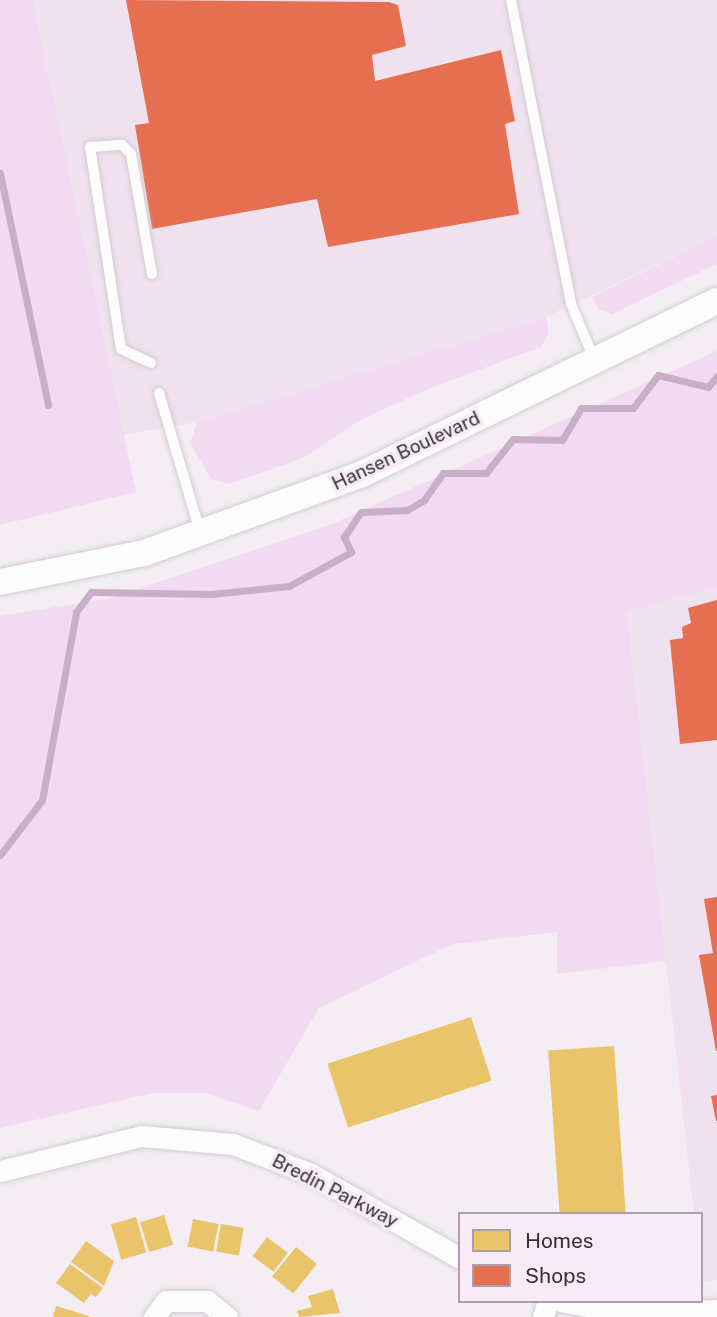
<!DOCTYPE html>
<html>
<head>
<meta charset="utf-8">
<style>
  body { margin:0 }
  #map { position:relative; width:717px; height:1317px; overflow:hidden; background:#f4eef4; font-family:"Public Sans",sans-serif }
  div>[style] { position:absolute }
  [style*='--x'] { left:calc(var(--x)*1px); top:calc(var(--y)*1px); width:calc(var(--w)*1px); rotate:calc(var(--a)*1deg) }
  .built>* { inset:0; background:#efe2ee }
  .green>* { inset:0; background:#f2dbf1 }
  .homes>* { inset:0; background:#e9c46a; transform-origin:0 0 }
  .shops>* { inset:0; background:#e76f51 }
  .stream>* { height:7px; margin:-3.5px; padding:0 3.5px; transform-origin:3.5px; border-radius:3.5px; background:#c8aec6 }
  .roads { filter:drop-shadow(0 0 2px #d1ccd1) drop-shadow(0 0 2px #d1ccd1) }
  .service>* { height:10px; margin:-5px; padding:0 5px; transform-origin:5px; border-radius:5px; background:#fdfcfd }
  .minor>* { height:21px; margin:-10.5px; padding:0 10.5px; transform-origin:10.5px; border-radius:10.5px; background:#fdfcfd }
  .tertiary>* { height:26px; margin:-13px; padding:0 13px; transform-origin:13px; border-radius:13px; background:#fdfcfd }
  span { translate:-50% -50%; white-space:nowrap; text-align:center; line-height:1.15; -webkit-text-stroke:7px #f8eaf6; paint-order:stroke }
  .street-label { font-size:19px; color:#353034 }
  .legend { position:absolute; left:458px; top:1212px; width:245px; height:91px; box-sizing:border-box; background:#f8eaf6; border:2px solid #aaa0a8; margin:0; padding:9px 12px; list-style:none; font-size:21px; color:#353034 }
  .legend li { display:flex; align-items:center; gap:14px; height:35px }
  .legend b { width:35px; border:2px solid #aaa0a8 }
</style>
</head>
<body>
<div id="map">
  <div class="built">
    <div style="clip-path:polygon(33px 0,717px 0,717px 236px,546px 317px,197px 422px,123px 435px)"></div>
    <div style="clip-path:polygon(717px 588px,717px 1280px,701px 1282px,701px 1214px,694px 1214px,627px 610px)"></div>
  </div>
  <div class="green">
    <div style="clip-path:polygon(0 0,33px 0,136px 492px,0 525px)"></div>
    <div style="clip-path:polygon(717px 236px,717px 264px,612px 314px,598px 309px,592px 297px)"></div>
    <div style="clip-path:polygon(546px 317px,549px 332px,541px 347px,428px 389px,359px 421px,305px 457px,258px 474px,228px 484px,211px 479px,190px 443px,197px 422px)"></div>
    <div style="clip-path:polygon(717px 351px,717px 588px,627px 611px,666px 961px,557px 974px,557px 932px,453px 944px,319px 1008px,259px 1111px,205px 1093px,153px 1093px,0 1128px,0 616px,111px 598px,332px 524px)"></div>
  </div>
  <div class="homes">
    <div style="left:471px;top:1017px;width:67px;height:151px;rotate:72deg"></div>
    <div style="left:614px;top:1046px;width:169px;height:66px;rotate:86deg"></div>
    <div style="left:164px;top:1215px;width:31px;height:25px;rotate:73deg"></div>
    <div style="left:136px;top:1217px;width:37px;height:26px;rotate:74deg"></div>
    <div style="left:193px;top:1219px;width:26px;height:28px;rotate:11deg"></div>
    <div style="left:221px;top:1224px;width:23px;height:28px;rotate:10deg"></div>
    <div style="left:267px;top:1237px;width:26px;height:24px;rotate:37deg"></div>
    <div style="clip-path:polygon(86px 1241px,114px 1261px,104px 1286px,71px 1262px)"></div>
    <div style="left:296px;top:1247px;width:27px;height:38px;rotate:39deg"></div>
    <div style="clip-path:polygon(70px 1264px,103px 1288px,96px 1297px,91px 1294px,84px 1303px,56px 1283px)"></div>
    <div style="clip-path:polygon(333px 1289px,340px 1313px,299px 1317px,297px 1311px,312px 1307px,308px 1296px)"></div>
    <div style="clip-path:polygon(56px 1306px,89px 1316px,89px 1317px,53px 1317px)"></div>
  </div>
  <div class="shops">
    <div style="clip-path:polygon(126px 0,389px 2px,398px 5px,406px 46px,372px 55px,375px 81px,501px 50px,515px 121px,505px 124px,519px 214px,328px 247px,317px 199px,152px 229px,135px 125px,149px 123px)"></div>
    <div style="clip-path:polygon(717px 600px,717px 740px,680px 744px,670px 640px,683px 638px,682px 627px,691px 623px,688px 608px)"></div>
    <div style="clip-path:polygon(717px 897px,717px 1051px,716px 1051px,699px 955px,713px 953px,704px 899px)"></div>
    <div style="clip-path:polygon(717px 1095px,717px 1121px,716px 1121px,711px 1096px)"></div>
  </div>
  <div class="stream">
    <div style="--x:0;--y:173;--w:237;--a:78.3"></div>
    <div style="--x:0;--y:855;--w:69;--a:-52.6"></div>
    <div style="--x:42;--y:800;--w:191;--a:-79.7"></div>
    <div style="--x:76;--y:612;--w:25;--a:-53"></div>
    <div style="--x:91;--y:592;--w:120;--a:1"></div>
    <div style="--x:211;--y:594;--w:78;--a:-5.9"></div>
    <div style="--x:289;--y:586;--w:71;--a:-28.7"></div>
    <div style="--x:351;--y:552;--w:17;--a:-115"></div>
    <div style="--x:344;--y:537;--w:30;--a:-56"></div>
    <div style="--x:361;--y:512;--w:46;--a:-2.5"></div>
    <div style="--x:407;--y:510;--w:20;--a:-30"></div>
    <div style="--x:424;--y:500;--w:33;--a:-55"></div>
    <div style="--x:443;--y:473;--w:43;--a:0"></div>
    <div style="--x:486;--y:473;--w:43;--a:-51.5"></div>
    <div style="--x:513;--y:439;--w:49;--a:1.2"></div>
    <div style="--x:562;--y:440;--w:37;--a:-59"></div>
    <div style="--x:581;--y:408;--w:52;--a:0"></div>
    <div style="--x:633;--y:408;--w:41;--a:-52.9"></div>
    <div style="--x:658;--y:375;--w:51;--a:13.5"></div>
    <div style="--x:708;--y:387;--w:14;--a:-51"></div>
  </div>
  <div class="roads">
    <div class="service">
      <div style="--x:511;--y:0;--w:310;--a:78.8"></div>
      <div style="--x:571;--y:304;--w:62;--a:67.2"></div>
      <div style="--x:151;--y:363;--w:33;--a:-155"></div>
      <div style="--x:121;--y:349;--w:204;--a:-98.7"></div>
      <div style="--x:90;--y:147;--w:32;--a:-4"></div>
      <div style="--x:122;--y:145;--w:13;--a:45"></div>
      <div style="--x:131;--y:154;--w:122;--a:80.1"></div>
      <div style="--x:159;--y:393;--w:144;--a:73.5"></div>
    </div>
    <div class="minor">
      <div style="--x:0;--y:1171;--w:145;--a:-13.9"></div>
      <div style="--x:141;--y:1136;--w:92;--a:5"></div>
      <div style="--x:233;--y:1144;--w:84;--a:21"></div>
      <div style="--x:311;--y:1174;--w:171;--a:29.4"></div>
      <div style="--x:560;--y:1301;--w:66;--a:10.5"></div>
      <div style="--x:625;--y:1313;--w:92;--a:-1.9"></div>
      <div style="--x:154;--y:1317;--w:20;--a:-53"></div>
      <div style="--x:166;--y:1301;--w:41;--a:0"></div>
      <div style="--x:207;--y:1301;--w:26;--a:39"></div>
      <div style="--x:543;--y:1317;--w:17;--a:-73"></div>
    </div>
    <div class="tertiary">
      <div style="--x:0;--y:582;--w:147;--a:-11.4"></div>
      <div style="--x:144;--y:553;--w:230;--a:-19.9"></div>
      <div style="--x:360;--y:475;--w:397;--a:-26"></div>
    </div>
  </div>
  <div class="street-label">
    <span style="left:406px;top:451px;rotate:-25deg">Hansen Boulevard</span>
    <span style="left:335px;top:1191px;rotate:27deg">Bredin Parkway</span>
  </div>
  <ul class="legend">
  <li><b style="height:19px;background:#e9c46a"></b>Homes</li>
  <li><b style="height:19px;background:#e76f51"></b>Shops</li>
  </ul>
</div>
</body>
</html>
